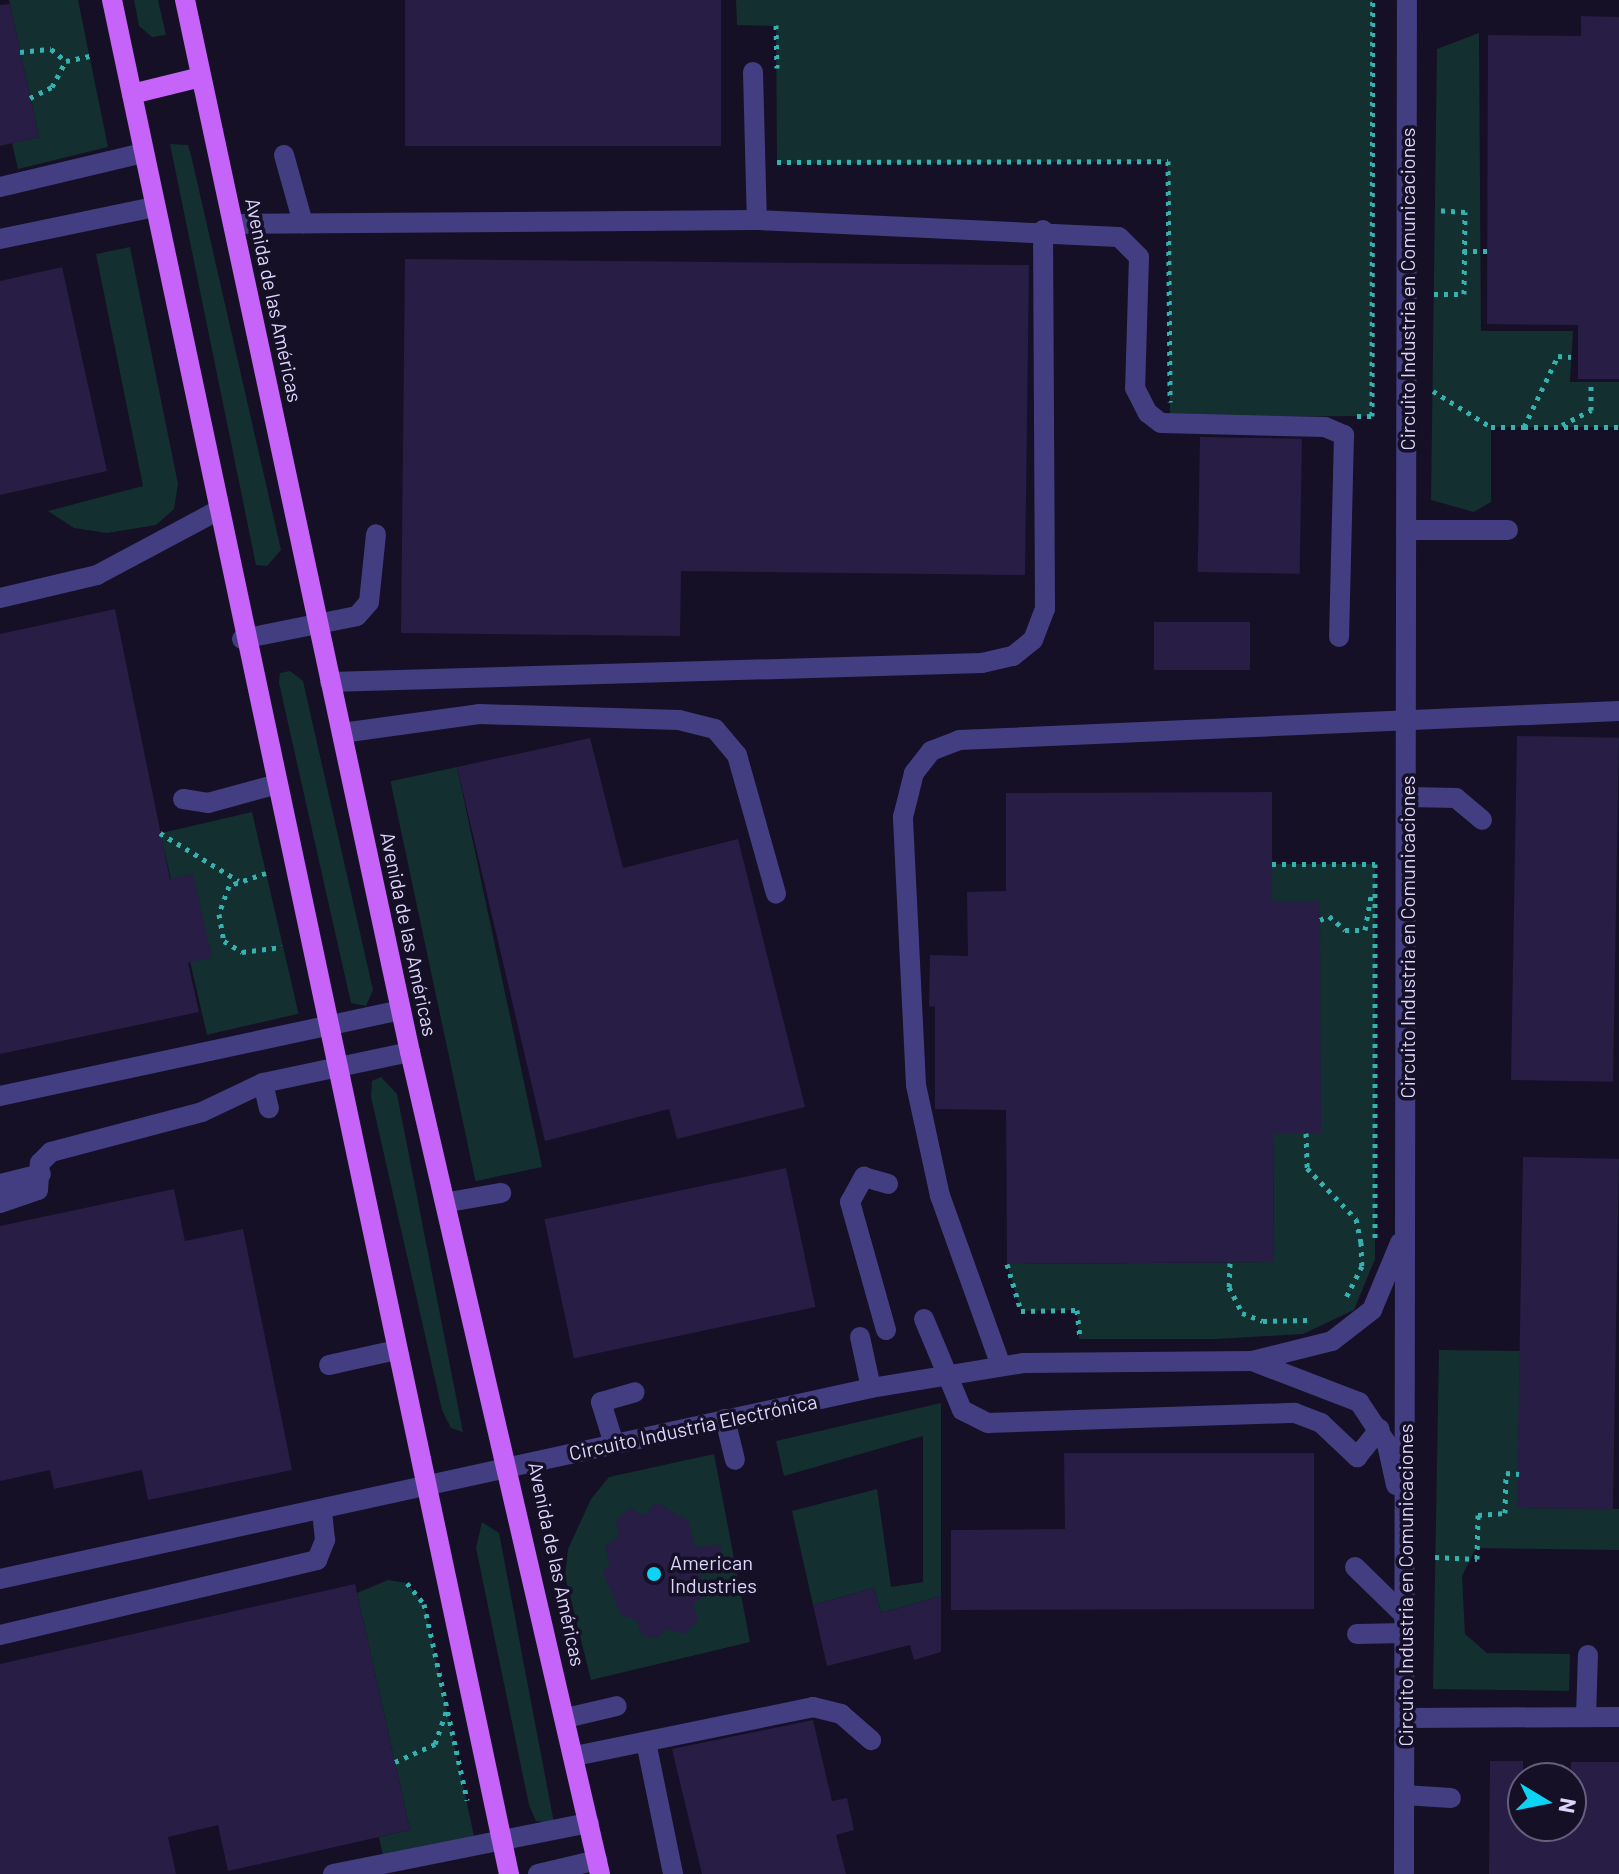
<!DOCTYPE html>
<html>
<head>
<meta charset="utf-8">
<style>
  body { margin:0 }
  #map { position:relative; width:1619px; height:1874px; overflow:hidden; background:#151025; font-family:Barlow,sans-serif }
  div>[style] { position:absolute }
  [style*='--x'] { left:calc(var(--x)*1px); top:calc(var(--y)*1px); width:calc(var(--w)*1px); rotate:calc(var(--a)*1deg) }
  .green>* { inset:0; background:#132f2f; transform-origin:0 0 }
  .building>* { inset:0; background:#271d45; transform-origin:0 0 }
  .path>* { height:5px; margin-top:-2.5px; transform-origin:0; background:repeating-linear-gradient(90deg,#35b2b0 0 4px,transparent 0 10px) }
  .minor>* { height:20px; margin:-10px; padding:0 10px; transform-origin:10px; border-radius:10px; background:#433e82 }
  .major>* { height:20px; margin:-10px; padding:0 10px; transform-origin:10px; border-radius:10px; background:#c663f8 }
  .dots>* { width:22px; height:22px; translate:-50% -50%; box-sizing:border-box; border:4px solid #151025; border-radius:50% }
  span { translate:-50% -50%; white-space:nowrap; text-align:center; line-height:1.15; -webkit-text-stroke:7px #151025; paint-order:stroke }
  .street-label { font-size:20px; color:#dcd6fd }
  .poi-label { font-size:20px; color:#dcd6fd }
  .left { translate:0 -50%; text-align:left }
  .north { position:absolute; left:1507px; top:1762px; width:80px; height:80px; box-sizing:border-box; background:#151025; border:2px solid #655f7b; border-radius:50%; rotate:100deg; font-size:22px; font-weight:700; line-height:32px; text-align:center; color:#dcd6fd }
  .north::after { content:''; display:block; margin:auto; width:28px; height:36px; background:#0cd2f3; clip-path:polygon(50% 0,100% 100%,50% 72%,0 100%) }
</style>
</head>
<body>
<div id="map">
  <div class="green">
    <div style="clip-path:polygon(9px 0,78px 0,108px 147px,18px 169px,12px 143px,39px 137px)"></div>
    <div style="clip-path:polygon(134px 0,158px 0,166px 35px,152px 37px,139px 26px)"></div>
    <div style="clip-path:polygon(736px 0,1373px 0,1372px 416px,1170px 417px,1167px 161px,777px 164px,776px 26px,737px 25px)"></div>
    <div style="clip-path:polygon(1479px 33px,1481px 331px,1573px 331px,1570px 382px,1619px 382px,1619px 427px,1491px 427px,1491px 502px,1474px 512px,1431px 500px,1437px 49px)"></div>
    <div style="clip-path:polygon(170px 144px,188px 145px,191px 155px,281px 550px,267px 566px,256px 565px)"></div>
    <div style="clip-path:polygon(130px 247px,178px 484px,174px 509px,156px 525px,107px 533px,74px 528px,48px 511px,143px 486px,96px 254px)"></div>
    <div style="clip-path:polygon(290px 671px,303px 681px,373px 990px,366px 1006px,351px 1003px,279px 683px,280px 673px)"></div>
    <div style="left:457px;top:767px;width:409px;height:68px;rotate:78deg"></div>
    <div style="left:252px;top:812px;width:207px;height:94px;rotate:77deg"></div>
    <div style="clip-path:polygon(1272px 864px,1375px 864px,1375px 1259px,1354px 1310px,1303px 1334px,1216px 1339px,1079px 1339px,1077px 1310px,1021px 1311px,1007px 1264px,1274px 1262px,1273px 1133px,1320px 1133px,1320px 901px,1272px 901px)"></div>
    <div style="clip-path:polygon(381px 1077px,397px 1094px,463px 1432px,451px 1428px,442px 1410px,371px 1097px,372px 1081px)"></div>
    <div style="clip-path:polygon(1439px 1350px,1521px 1351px,1519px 1508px,1619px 1509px,1619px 1550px,1476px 1548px,1462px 1576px,1465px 1634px,1487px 1653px,1570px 1654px,1569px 1691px,1433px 1689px)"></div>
    <div style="clip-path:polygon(941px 1403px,941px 1596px,881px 1613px,874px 1588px,813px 1605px,792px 1511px,877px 1489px,891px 1587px,923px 1582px,923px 1436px,784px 1476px,776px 1441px)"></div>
    <div style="clip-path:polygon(714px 1454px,750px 1642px,591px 1680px,565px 1576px,568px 1549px,591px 1499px,609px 1477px)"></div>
    <div style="clip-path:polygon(482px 1522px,499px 1533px,554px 1823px,536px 1821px,529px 1805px,476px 1548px)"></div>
    <div style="clip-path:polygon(388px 1580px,407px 1583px,424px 1604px,474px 1836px,383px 1856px,379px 1837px,410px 1830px,357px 1593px)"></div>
  </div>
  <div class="building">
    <div style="left:405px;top:0;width:316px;height:146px"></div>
    <div style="clip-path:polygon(10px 4px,39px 137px,0 146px,0 5px)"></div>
    <div style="clip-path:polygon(1581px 16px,1619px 17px,1619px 379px,1578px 379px,1578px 325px,1487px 324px,1488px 35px,1581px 36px)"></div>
    <div style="clip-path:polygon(405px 259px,1029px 265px,1025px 575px,681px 571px,680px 636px,401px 633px)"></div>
    <div style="clip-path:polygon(62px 267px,107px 471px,0 495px,0 281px)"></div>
    <div style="left:1200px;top:437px;width:102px;height:135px;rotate:1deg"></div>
    <div style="clip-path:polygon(115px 609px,170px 879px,193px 874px,212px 957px,188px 963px,199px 1012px,0 1054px,0 634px)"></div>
    <div style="left:1154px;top:622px;width:96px;height:48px"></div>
    <div style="left:1517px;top:736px;width:102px;height:344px;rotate:1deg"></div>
    <div style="clip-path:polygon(590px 738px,623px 868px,738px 839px,805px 1107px,677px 1139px,669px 1109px,545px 1141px,457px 767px)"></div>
    <div style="clip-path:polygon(1272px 792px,1272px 901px,1320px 901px,1321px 1133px,1273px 1133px,1274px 1262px,1007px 1264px,1006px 1110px,935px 1109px,935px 1007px,929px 1006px,930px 955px,968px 956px,967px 892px,1006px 891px,1006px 793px)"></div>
    <div style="left:1523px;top:1157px;width:96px;height:351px;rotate:1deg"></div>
    <div style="left:786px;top:1168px;width:142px;height:247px;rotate:78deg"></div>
    <div style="clip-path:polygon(174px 1189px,185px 1241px,243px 1229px,292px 1470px,148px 1500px,142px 1470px,54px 1489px,50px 1470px,0 1481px,0 1226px)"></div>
    <div style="clip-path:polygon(1064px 1453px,1314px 1453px,1314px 1609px,951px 1610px,951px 1530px,1065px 1529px)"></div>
    <div style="clip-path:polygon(655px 1502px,689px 1521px,695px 1547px,720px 1545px,723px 1563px,700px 1572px,705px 1595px,693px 1604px,698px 1620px,685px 1634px,667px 1629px,657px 1638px,642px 1636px,637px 1621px,621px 1615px,602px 1570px,610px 1567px,605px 1547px,619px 1536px,616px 1521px,629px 1508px,645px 1516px)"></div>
    <div style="clip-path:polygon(355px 1584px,410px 1830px,228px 1871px,218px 1825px,168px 1837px,176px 1874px,0 1874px,0 1664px)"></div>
    <div style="clip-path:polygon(874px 1588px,881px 1613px,941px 1596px,941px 1652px,914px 1660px,910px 1645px,827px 1666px,813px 1605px)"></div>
    <div style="clip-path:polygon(813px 1720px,832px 1801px,847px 1798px,854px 1830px,836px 1835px,846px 1874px,702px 1874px,672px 1749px)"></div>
    <div style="clip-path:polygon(1490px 1761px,1523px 1761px,1523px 1826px,1571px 1826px,1571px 1762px,1619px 1762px,1619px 1874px,1489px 1874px)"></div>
  </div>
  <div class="path">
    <div style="--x:776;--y:25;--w:43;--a:88.7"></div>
    <div style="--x:20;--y:52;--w:31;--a:-6"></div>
    <div style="--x:51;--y:49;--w:19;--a:39"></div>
    <div style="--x:30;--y:98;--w:25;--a:-27"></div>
    <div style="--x:52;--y:87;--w:30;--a:-62"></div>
    <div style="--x:66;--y:61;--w:24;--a:-12"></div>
    <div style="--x:777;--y:162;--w:391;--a:-0.1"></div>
    <div style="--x:1168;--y:161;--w:241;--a:89.5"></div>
    <div style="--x:1463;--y:251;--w:24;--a:0"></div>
    <div style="--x:1434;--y:294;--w:30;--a:0"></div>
    <div style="--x:1464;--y:294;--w:82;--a:-89.3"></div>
    <div style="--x:1465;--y:212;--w:30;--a:-176"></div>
    <div style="--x:1433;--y:391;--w:68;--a:31.8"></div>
    <div style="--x:1491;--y:427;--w:33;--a:0"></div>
    <div style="--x:1524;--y:427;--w:79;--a:-64.4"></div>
    <div style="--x:1558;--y:356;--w:13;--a:4"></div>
    <div style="--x:1357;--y:416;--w:15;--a:0"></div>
    <div style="--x:1372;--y:416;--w:416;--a:-89.9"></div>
    <div style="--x:1562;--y:425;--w:33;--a:-27"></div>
    <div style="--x:1591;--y:410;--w:28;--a:-90"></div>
    <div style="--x:1524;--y:427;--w:95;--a:0"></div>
    <div style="--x:160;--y:833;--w:92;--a:31.3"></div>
    <div style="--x:1272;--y:864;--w:103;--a:0"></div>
    <div style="--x:1375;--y:864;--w:376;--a:90"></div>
    <div style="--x:266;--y:873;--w:39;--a:161"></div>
    <div style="--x:229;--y:886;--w:30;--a:110"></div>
    <div style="--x:219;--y:914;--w:27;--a:80"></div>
    <div style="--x:224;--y:941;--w:21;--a:31"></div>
    <div style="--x:242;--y:952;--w:40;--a:-7.1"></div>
    <div style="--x:1320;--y:920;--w:10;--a:-24"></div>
    <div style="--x:1329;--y:916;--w:21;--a:41"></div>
    <div style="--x:1345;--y:930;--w:20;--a:0"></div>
    <div style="--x:1365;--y:930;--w:39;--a:-80"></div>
    <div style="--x:1306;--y:1133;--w:35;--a:88"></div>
    <div style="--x:1307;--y:1168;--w:71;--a:46.1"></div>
    <div style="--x:1356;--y:1219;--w:24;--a:78"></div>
    <div style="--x:1361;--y:1242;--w:24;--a:88"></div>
    <div style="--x:1362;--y:1266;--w:38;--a:117"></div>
    <div style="--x:1230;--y:1263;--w:24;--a:92"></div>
    <div style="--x:1229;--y:1287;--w:29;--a:63"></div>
    <div style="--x:1242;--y:1313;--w:22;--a:21"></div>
    <div style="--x:1263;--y:1321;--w:47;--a:-1.2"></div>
    <div style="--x:1007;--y:1264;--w:49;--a:73.4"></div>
    <div style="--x:1021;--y:1311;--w:56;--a:-1"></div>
    <div style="--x:1077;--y:1310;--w:29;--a:84"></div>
    <div style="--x:1435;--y:1557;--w:42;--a:2.7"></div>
    <div style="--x:1477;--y:1559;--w:44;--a:-88.7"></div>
    <div style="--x:1478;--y:1515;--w:27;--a:-4"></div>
    <div style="--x:1505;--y:1513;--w:40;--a:-88.6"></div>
    <div style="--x:1506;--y:1473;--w:13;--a:4"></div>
    <div style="--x:407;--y:1583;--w:27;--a:51"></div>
    <div style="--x:424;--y:1604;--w:201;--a:77.6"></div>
    <div style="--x:395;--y:1762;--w:44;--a:-24.2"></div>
    <div style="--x:435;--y:1744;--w:36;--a:-71"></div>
  </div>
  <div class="minor">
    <div style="--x:753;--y:72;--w:148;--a:88.5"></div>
    <div style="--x:284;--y:155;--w:71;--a:74.4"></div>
    <div style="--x:0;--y:187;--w:147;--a:-13.4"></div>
    <div style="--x:234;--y:224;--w:523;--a:-0.44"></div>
    <div style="--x:757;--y:220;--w:362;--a:2.7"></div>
    <div style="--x:1119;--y:237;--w:28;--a:45"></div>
    <div style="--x:1139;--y:257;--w:131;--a:91.7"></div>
    <div style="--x:1135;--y:388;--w:28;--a:63"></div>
    <div style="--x:1148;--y:413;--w:16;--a:38"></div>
    <div style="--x:1161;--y:423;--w:164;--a:1.4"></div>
    <div style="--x:1325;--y:427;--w:21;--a:23"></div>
    <div style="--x:1344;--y:435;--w:202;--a:91.4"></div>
    <div style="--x:0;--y:239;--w:157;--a:-11.7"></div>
    <div style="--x:1406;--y:530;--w:102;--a:0"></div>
    <div style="--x:0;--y:598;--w:100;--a:-13.3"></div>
    <div style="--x:97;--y:575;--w:134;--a:-28.1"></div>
    <div style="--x:242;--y:639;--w:117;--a:-11.3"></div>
    <div style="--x:357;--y:616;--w:18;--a:-49"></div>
    <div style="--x:369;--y:602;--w:68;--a:-84.1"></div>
    <div style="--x:330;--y:682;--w:652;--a:-1.67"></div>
    <div style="--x:982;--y:663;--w:32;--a:-13"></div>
    <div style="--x:1013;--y:656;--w:26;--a:-39"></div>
    <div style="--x:1033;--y:640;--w:33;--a:-69"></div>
    <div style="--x:1045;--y:609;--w:379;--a:-90.3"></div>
    <div style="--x:342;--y:733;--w:138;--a:-7.9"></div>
    <div style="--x:479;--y:714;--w:200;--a:1.7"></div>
    <div style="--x:679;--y:720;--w:37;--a:14"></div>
    <div style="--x:715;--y:729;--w:34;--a:50"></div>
    <div style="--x:737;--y:755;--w:144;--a:74.3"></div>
    <div style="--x:1408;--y:797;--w:48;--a:1.2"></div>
    <div style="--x:1456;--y:798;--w:34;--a:40"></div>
    <div style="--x:183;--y:799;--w:25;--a:9"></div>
    <div style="--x:208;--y:803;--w:68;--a:-15.3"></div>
    <div style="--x:263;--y:1083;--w:26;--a:77"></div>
    <div style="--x:0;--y:1096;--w:410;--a:-12.1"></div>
    <div style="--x:0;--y:1184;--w:42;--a:-13.7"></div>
    <div style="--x:449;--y:1202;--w:53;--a:-9.8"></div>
    <div style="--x:0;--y:1203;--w:40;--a:-18.9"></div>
    <div style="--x:38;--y:1190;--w:27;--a:-86"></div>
    <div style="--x:40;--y:1163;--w:16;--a:-45"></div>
    <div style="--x:51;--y:1152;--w:156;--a:-14.8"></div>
    <div style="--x:202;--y:1112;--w:68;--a:-25.4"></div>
    <div style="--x:263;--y:1083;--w:150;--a:-11.9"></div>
    <div style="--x:924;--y:1319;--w:99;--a:67.3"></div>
    <div style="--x:962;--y:1410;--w:29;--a:27"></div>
    <div style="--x:988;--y:1423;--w:307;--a:-1.9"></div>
    <div style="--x:1295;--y:1413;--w:28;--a:21"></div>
    <div style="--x:1321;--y:1423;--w:50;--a:43.4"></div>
    <div style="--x:1357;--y:1457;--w:36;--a:-51"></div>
    <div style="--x:886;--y:1330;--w:133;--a:-105.7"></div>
    <div style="--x:850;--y:1202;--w:29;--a:-61"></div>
    <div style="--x:864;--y:1177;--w:25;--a:16"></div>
    <div style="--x:860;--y:1337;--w:52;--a:77.8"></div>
    <div style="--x:1252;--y:1361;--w:115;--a:21"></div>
    <div style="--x:1359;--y:1402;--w:50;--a:56.3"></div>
    <div style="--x:1387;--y:1444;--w:42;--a:77.6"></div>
    <div style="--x:329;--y:1365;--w:69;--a:-12.6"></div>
    <div style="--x:1001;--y:1366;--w:181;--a:-109.7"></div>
    <div style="--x:940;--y:1196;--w:114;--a:-102.2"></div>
    <div style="--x:916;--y:1085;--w:268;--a:-92.8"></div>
    <div style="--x:903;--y:817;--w:45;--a:-76"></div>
    <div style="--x:914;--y:773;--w:28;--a:-52"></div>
    <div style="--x:931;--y:751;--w:30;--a:-21"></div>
    <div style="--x:959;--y:740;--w:661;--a:-2.52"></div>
    <div style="--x:725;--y:1419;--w:42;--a:76.3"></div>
    <div style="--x:614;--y:1444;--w:44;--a:-107.2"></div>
    <div style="--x:601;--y:1402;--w:35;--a:-16"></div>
    <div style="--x:1355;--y:1567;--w:70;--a:44.4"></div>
    <div style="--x:0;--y:1579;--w:892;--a:-12.37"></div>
    <div style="--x:871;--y:1388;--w:155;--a:-9.3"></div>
    <div style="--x:1024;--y:1363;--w:228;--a:-0.5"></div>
    <div style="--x:1252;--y:1361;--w:82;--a:-14"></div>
    <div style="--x:1332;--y:1341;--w:51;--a:-37.8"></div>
    <div style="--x:1372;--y:1310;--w:73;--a:-67.3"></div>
    <div style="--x:1357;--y:1634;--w:48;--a:-1.2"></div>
    <div style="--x:0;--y:1635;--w:326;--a:-13.3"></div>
    <div style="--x:317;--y:1560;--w:22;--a:-68"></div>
    <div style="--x:325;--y:1540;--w:31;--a:-96"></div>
    <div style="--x:1586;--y:1717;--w:62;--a:-88.2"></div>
    <div style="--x:566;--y:1718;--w:52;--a:-13.2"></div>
    <div style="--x:1405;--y:1718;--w:214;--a:-0.3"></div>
    <div style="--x:646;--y:1742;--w:135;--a:78.4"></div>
    <div style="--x:575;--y:1756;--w:243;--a:-11.6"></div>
    <div style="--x:813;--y:1707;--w:29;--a:14"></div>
    <div style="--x:841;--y:1714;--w:40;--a:41"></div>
    <div style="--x:1404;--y:1795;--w:47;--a:3.7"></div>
    <div style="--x:333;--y:1874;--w:261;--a:-11.3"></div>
    <div style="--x:538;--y:1874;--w:61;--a:-13.3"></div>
    <div style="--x:1404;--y:1874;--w:1874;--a:-89.91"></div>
  </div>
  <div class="major">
    <div style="--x:112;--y:0;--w:1916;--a:78.04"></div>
    <div style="--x:185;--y:0;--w:1076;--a:77.93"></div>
    <div style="--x:410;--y:1052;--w:844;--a:76.99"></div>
    <div style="--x:132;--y:94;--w:71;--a:-13.8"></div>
  </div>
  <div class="dots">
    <div style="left:654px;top:1574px;background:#0cd2f3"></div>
  </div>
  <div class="street-label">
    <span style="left:1407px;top:289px;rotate:-90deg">Circuito Industria en Comunicaciones</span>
    <span style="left:274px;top:300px;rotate:78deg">Avenida de las Américas</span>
    <span style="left:409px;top:934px;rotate:78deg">Avenida de las Américas</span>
    <span style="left:1407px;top:937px;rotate:-90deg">Circuito Industria en Comunicaciones</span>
    <span style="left:693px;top:1427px;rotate:-12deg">Circuito Industria Electrónica</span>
    <span style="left:557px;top:1564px;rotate:78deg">Avenida de las Américas</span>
    <span style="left:1405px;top:1585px;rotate:-90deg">Circuito Industria en Comunicaciones</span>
  </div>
  <div class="poi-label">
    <span class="left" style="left:670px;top:1574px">American<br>Industries</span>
  </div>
  <div class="north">N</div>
</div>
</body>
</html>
